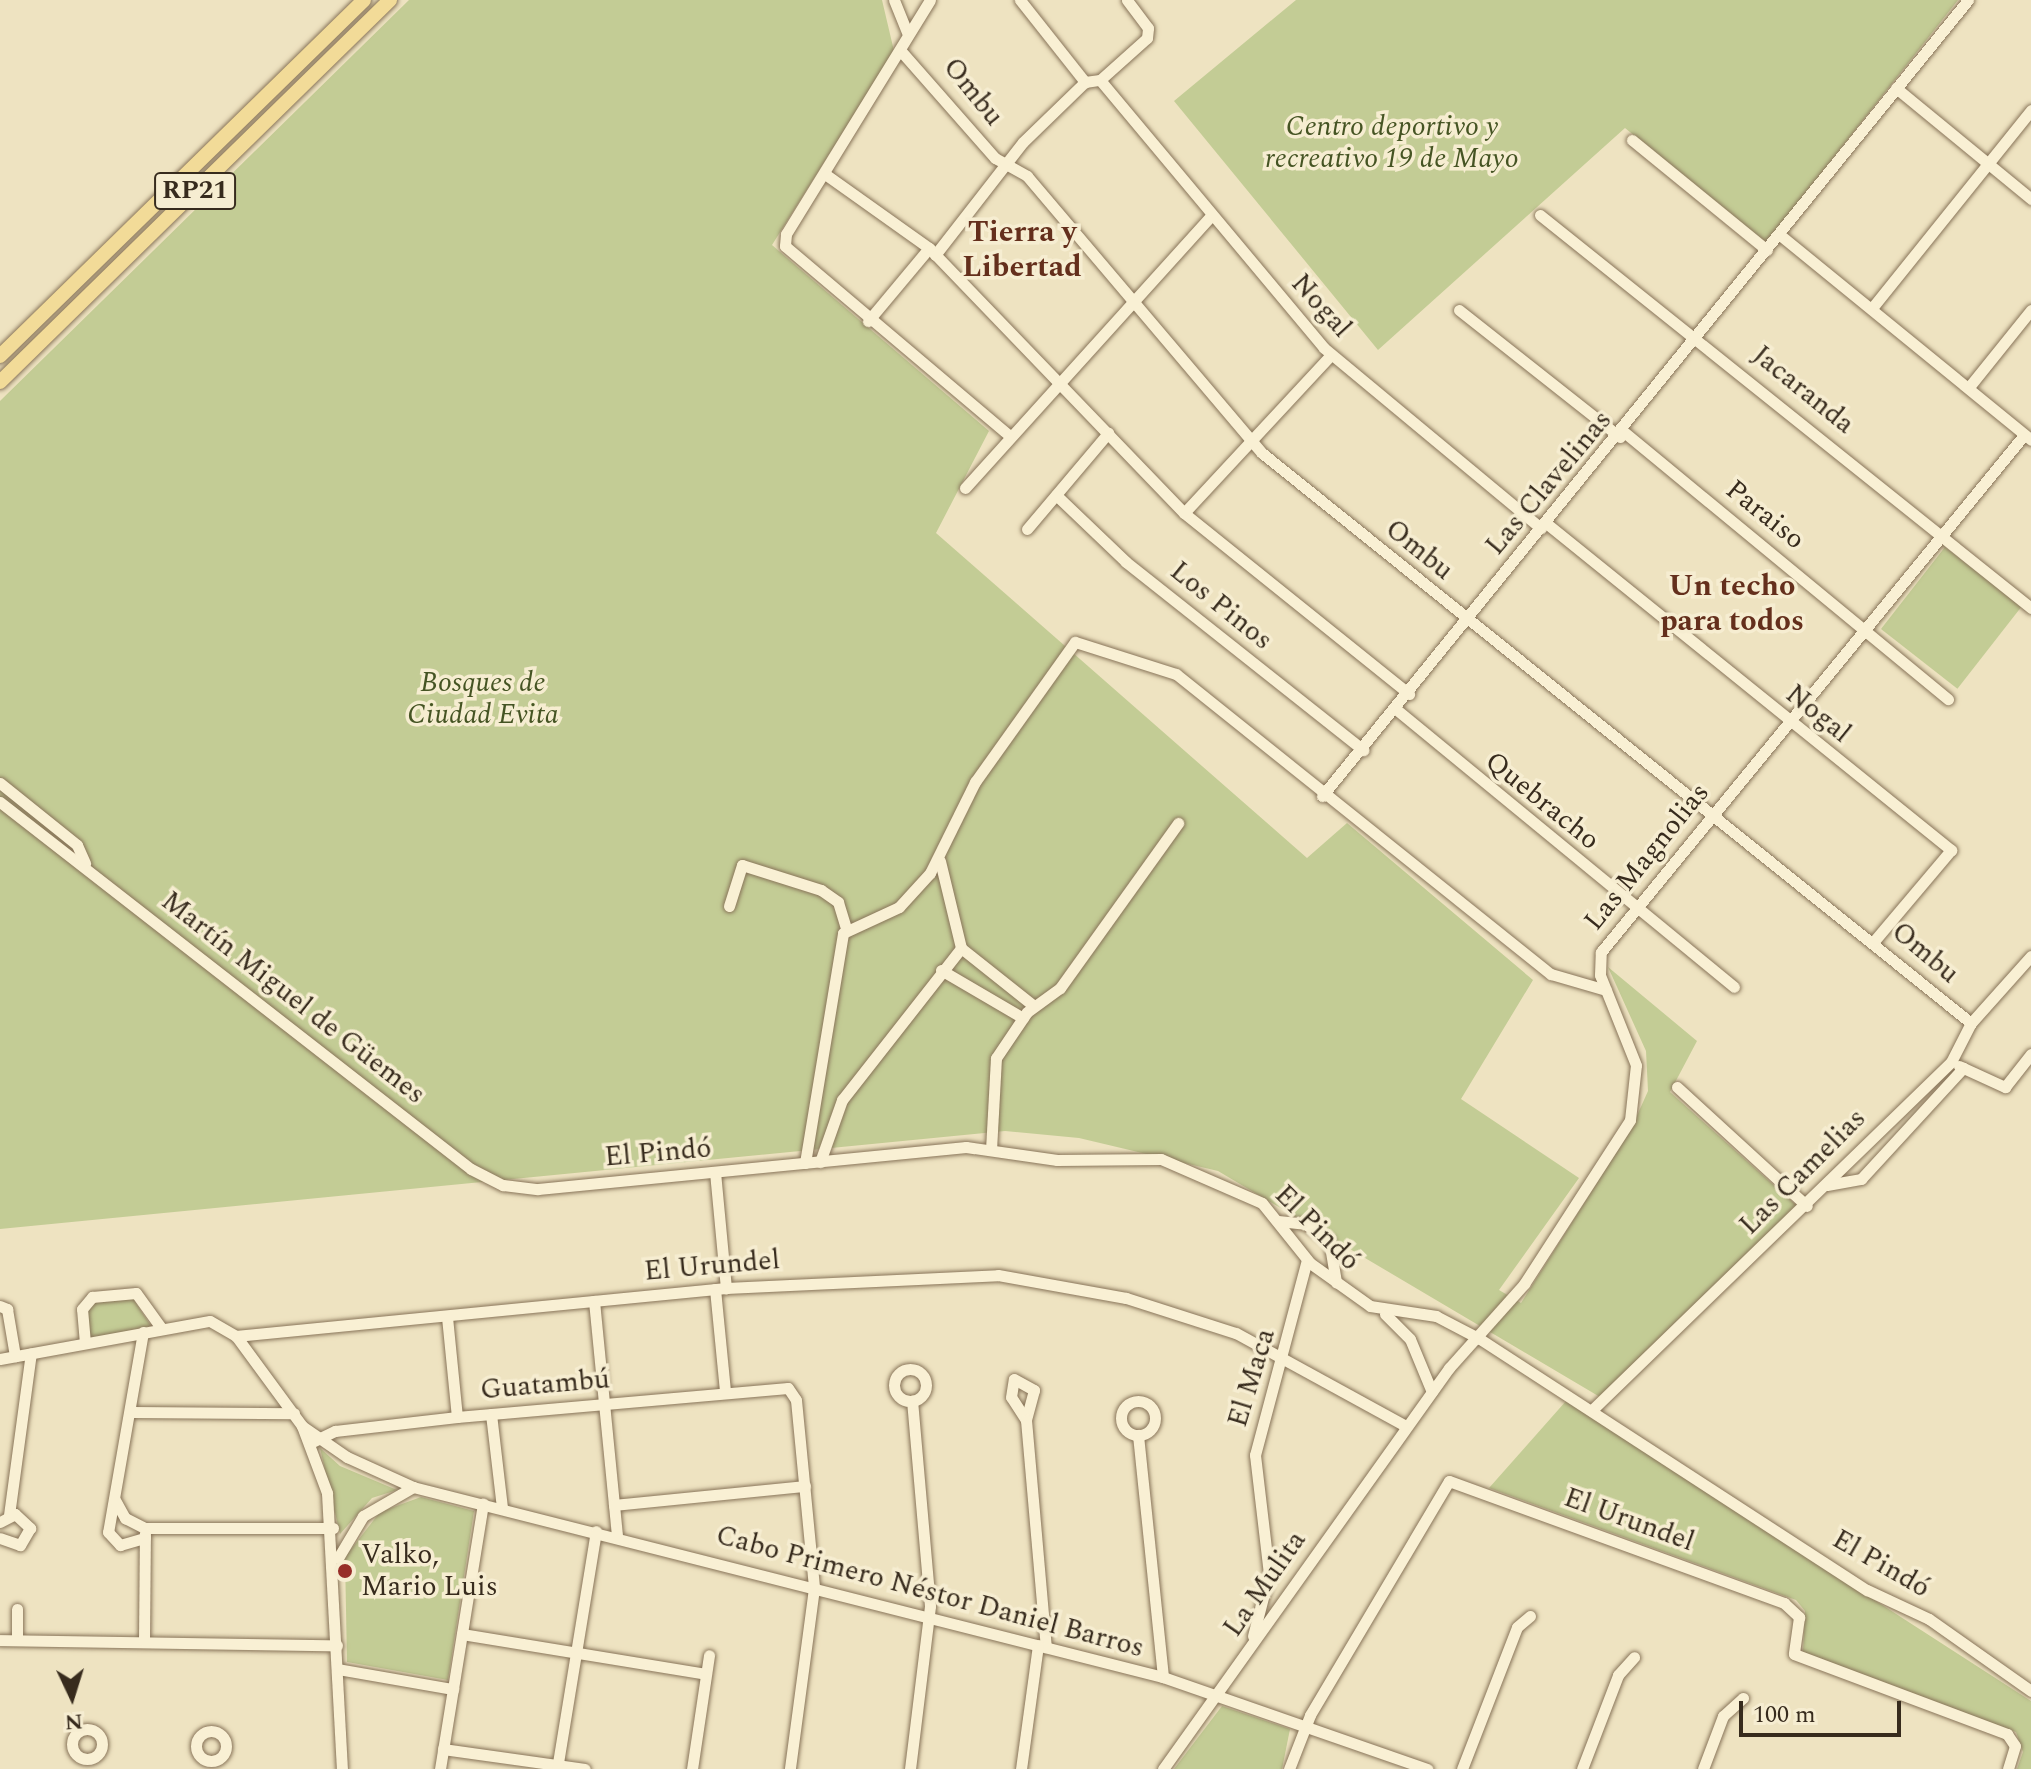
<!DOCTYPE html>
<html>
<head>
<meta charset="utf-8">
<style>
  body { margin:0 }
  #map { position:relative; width:2031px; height:1769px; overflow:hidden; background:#eee3c1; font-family:Spectral,serif }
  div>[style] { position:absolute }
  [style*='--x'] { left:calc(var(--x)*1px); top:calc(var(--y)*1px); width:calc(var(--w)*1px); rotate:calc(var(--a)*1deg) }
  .green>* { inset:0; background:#c3cc95; transform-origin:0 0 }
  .roads { filter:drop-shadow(0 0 2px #887459) drop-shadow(0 0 2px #887459) }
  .minor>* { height:11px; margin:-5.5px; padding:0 5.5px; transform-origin:5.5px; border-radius:5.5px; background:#f9f0d4 }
  .minor>.ring { margin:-5.5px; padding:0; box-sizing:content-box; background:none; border:11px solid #f9f0d4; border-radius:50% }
  .major>* { height:14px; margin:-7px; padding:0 7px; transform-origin:7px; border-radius:7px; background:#f2db98 }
  .dots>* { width:22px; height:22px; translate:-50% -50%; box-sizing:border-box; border:4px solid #f6edd1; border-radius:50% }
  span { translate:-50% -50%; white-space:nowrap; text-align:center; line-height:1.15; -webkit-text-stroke:7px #f6edd1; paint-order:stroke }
  .shield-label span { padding:2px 6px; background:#f6edd1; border:2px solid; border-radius:6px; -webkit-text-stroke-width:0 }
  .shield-label { font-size:26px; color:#372b1d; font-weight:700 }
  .street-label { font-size:28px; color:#372b1d }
  .park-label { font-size:28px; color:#455423; font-style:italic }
  .poi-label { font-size:28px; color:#372b1d }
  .left { translate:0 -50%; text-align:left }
  .neighbourhood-label { font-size:30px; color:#642f1c; font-weight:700 }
  .north { position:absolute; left:32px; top:1657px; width:80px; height:80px; -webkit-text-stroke:6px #f6edd1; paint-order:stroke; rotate:176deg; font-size:22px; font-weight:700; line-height:32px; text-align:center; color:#372b1d }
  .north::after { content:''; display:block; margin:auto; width:28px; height:36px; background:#372b1d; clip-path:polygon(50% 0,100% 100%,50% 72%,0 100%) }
  .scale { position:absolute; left:1739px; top:1701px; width:162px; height:36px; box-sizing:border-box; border:4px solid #372b1d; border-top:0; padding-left:10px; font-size:24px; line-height:28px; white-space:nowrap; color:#372b1d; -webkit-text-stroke:6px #f6edd1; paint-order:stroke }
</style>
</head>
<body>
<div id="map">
  <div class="green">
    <div style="clip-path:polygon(409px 0,882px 0,894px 51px,772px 245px,989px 431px,936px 533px,1307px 858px,1347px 823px,1533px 980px,1461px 1099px,1579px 1178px,1499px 1290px,1521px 1303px,1631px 1129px,1648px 1091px,1646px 1051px,1608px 967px,1697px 1041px,1670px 1092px,1796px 1205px,1600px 1397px,1218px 1171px,1079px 1138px,1005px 1131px,0 1229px,0 401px)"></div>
    <div style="clip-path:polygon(1296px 0,1958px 0,1766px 243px,1625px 128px,1378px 350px,1174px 101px)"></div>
    <div style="left:1945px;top:547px;width:97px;height:104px;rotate:38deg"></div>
    <div style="clip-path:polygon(132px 1297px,151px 1326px,90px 1339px,85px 1309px,92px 1302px)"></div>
    <div style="clip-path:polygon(1566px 1401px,2031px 1701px,2031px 1769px,2017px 1769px,2023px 1752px,2016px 1732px,1803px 1652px,1805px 1611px,1796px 1600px,1489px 1488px)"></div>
    <div style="clip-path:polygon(320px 1448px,340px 1466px,397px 1490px,372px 1498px,340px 1534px)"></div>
    <div style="clip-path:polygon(421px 1497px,474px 1511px,448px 1680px,347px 1662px,345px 1557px,380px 1512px)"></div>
    <div style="clip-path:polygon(1222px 1706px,1290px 1729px,1282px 1769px,1174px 1769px)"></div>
  </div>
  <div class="roads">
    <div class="minor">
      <div style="--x:894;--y:0;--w:35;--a:68"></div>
      <div style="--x:930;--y:0;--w:275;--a:121.6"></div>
      <div style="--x:786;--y:234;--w:12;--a:95"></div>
      <div style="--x:785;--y:246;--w:293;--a:40.2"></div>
      <div style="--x:1020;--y:0;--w:105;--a:51.6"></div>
      <div style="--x:900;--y:50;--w:144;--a:48.7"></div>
      <div style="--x:995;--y:158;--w:37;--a:29"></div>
      <div style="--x:1027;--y:176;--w:363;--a:49.7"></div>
      <div style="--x:1262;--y:453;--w:910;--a:38.8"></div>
      <div style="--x:1100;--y:80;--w:349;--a:50.1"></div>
      <div style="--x:1324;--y:348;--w:282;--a:39.7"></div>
      <div style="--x:1896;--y:88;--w:175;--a:39.4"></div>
      <div style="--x:1632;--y:140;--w:174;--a:39.2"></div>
      <div style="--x:825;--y:174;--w:128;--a:35.4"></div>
      <div style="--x:929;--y:248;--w:368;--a:46.1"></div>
      <div style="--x:1184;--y:513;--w:289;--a:38.8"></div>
      <div style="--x:1540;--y:215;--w:629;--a:38.67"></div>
      <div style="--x:1780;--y:235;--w:324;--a:39.2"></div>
      <div style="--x:935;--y:255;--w:143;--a:-52.1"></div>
      <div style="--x:1023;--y:142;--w:86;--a:-44.1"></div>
      <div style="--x:1085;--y:82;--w:15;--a:-8"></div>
      <div style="--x:1100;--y:80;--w:63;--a:-41.8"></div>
      <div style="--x:1147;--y:38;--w:10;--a:-84"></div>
      <div style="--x:1148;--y:28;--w:35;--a:-127"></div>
      <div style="--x:1872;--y:308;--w:254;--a:-51.2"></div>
      <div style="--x:1459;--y:310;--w:205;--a:38.3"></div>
      <div style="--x:868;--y:321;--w:95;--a:-50.1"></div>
      <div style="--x:1969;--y:387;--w:99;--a:-51.2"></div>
      <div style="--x:1624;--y:432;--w:420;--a:39.5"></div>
      <div style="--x:965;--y:488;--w:367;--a:-47.9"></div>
      <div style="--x:1056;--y:495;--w:97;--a:43.7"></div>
      <div style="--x:1126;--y:562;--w:303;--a:38.4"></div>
      <div style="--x:1184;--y:513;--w:216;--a:-47.1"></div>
      <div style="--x:1546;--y:523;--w:521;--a:38.92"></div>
      <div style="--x:1951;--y:850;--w:119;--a:130.2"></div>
      <div style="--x:1027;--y:529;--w:126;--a:-49.8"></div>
      <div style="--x:1397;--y:710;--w:436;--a:39.4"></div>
      <div style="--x:0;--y:783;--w:99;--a:38.8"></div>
      <div style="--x:77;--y:845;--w:20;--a:66"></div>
      <div style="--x:1322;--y:796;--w:1025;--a:-50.94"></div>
      <div style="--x:0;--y:802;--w:597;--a:37.93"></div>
      <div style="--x:471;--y:1169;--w:36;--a:27"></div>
      <div style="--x:503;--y:1185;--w:35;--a:7"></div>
      <div style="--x:538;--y:1189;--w:430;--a:-5.6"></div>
      <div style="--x:966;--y:1147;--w:92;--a:8.1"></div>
      <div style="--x:1057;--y:1160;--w:104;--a:-0.6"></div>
      <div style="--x:1161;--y:1159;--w:110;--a:23.5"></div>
      <div style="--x:1262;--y:1203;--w:77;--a:51.3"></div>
      <div style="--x:1310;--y:1263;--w:74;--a:35.6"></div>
      <div style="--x:1370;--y:1306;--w:67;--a:8.6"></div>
      <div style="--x:1436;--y:1316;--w:50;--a:27.6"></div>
      <div style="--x:1480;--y:1339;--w:461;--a:33"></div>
      <div style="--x:1867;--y:1590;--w:68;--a:25.1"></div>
      <div style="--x:1929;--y:1619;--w:125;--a:35.2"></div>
      <div style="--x:940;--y:861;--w:89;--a:76.4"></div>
      <div style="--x:961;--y:948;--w:93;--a:38.5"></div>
      <div style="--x:729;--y:906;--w:43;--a:-72.4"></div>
      <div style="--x:742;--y:865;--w:83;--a:17.6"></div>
      <div style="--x:821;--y:890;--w:21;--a:35"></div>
      <div style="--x:838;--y:902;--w:28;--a:73"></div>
      <div style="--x:941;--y:970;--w:95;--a:30.3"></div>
      <div style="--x:1959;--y:1066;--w:51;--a:24.5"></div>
      <div style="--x:2005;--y:1087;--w:42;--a:-51.8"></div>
      <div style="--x:1677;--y:1087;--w:176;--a:42.5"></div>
      <div style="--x:991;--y:1150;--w:92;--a:-86.9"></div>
      <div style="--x:996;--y:1058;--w:55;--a:-56"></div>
      <div style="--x:1027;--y:1012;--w:41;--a:-36"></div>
      <div style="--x:1060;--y:988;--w:203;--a:-54.4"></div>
      <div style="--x:820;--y:1162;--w:66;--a:-70.5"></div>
      <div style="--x:842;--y:1100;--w:193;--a:-51.9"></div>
      <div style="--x:805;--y:1163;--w:233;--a:-80.6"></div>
      <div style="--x:843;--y:933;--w:62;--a:-24.9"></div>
      <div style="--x:899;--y:907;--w:46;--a:-47.6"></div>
      <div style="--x:930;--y:873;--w:102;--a:-63.7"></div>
      <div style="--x:975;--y:782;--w:172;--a:-54.5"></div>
      <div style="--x:1075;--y:642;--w:106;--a:17.6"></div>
      <div style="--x:1176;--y:674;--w:480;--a:38.7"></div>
      <div style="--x:1551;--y:974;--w:57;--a:16.2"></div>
      <div style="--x:715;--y:1172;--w:117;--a:84.6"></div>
      <div style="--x:1827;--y:1185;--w:35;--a:-10"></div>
      <div style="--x:1861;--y:1179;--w:151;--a:-47.4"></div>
      <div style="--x:1278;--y:1221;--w:27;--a:6"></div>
      <div style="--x:1305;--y:1224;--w:29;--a:34"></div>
      <div style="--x:1329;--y:1240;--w:43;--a:80.5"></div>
      <div style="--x:715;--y:1289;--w:102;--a:84.4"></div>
      <div style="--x:594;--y:1301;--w:235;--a:84.4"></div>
      <div style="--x:0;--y:1306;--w:8;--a:23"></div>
      <div style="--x:7;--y:1309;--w:48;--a:80.3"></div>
      <div style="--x:1385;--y:1314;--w:35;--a:45"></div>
      <div style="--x:1410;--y:1339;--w:57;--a:67.5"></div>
      <div style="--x:447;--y:1317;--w:100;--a:84.3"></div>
      <div style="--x:143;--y:1332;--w:203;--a:99.9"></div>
      <div style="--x:108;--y:1532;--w:18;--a:47"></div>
      <div style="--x:120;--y:1545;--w:26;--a:-16"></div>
      <div style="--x:236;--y:1336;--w:112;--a:53.7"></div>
      <div style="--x:302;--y:1426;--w:72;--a:69.5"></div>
      <div style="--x:327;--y:1493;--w:276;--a:86.9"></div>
      <div style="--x:85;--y:1343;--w:34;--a:-95"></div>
      <div style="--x:82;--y:1309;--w:16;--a:-50"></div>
      <div style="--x:92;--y:1297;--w:44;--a:-5.2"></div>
      <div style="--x:136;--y:1293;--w:44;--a:54.2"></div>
      <div style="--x:0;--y:1359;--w:213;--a:-10.3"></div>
      <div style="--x:210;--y:1321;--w:30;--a:30"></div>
      <div style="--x:236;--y:1336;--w:492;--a:-5.6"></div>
      <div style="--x:726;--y:1288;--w:272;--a:-2.7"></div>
      <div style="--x:998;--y:1275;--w:130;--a:10.2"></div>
      <div style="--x:1126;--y:1298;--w:115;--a:17.7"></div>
      <div style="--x:1236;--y:1333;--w:194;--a:28.7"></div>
      <div class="ring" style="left:894px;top:1369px;width:21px;height:21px"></div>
      <div class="ring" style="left:1121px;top:1401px;width:23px;height:23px"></div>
      <div style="--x:1592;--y:1410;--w:500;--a:-44.1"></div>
      <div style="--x:1951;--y:1062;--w:44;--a:-62.9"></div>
      <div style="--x:1971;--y:1023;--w:90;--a:-48.2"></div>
      <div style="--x:132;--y:1412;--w:162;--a:0.4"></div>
      <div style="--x:491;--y:1414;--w:95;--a:83.3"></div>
      <div style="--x:1026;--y:1420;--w:27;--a:-123"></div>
      <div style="--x:1011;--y:1397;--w:18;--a:-81"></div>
      <div style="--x:1014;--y:1379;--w:23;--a:29"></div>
      <div style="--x:1034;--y:1390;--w:31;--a:105"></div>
      <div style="--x:1026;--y:1420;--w:228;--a:85"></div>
      <div style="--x:302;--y:1426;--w:55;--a:34.6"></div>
      <div style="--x:347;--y:1457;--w:72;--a:24.4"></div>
      <div style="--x:413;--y:1487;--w:774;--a:14.22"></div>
      <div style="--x:1163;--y:1677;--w:280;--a:19.2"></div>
      <div style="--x:1138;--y:1435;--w:243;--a:84.1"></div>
      <div style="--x:310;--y:1443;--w:28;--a:-26"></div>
      <div style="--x:335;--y:1431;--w:123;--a:-6.5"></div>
      <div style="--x:457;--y:1417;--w:332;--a:-5"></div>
      <div style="--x:788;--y:1388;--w:14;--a:56"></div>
      <div style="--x:796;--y:1400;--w:189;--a:84.5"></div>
      <div style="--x:814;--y:1588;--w:183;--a:97.6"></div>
      <div style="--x:115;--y:1500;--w:21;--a:61"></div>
      <div style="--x:125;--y:1518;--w:22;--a:27"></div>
      <div style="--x:145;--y:1528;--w:188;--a:0"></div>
      <div style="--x:614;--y:1505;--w:192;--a:-5.7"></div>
      <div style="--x:9;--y:1515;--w:163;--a:-82.3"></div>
      <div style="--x:0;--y:1522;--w:17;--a:-28"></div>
      <div style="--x:15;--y:1514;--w:21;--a:43"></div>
      <div style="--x:30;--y:1528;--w:20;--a:120"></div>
      <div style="--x:20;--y:1545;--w:21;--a:-161"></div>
      <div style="--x:338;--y:1558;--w:49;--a:-59.2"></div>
      <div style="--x:363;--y:1516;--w:58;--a:-30.1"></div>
      <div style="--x:462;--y:1634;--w:247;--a:9.3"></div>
      <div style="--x:1253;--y:1636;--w:64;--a:-75.5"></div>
      <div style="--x:1269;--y:1574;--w:120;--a:-96.7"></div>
      <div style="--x:1255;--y:1455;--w:202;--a:-75.1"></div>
      <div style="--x:0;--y:1640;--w:337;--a:0.9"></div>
      <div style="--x:17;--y:1640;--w:31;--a:-90"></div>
      <div style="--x:144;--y:1641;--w:108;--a:-89.5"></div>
      <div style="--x:338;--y:1669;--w:117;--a:9.9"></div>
      <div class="ring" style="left:72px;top:1729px;width:19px;height:19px"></div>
      <div class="ring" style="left:196px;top:1731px;width:19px;height:19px"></div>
      <div style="--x:443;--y:1749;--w:143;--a:8"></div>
      <div style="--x:440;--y:1769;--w:269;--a:-80.8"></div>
      <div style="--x:557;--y:1769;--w:241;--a:-80.7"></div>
      <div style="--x:692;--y:1769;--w:115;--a:-81.5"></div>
      <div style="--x:910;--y:1769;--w:164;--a:-83"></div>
      <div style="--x:930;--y:1606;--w:206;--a:-95"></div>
      <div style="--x:1021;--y:1769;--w:125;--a:-82.2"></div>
      <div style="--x:1163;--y:1769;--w:493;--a:-54.5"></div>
      <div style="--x:1449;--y:1368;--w:113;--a:-48.2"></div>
      <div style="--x:1524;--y:1284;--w:195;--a:-57.1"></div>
      <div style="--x:1630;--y:1120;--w:55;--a:-83.8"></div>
      <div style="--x:1636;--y:1065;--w:97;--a:-111.8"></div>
      <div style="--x:1600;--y:975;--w:23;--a:-88"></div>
      <div style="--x:1601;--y:952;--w:668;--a:-50.71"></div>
      <div style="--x:1289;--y:1769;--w:58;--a:-68.7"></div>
      <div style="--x:1310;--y:1715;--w:272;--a:-59.3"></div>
      <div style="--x:1449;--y:1481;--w:357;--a:20"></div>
      <div style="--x:1784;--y:1603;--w:21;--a:43"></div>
      <div style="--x:1799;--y:1617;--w:37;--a:98"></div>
      <div style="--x:1794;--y:1654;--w:228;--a:20.6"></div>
      <div style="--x:2007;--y:1734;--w:14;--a:56"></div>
      <div style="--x:2015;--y:1746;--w:24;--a:107"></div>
      <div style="--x:1462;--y:1769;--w:152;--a:-68.8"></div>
      <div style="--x:1517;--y:1627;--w:17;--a:-40"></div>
      <div style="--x:1582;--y:1769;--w:101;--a:-69"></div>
      <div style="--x:1618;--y:1675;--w:24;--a:-48"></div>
      <div style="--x:1703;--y:1769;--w:57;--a:-69.3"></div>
      <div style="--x:1723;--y:1716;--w:27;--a:-42"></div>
    </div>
    <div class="major">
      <div style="--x:0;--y:356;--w:509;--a:-44.36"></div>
      <div style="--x:0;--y:382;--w:546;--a:-44.41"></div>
    </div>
  </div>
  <div class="dots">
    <div style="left:345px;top:1571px;background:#972e28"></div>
  </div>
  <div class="shield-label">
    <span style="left:195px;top:191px">RP21</span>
  </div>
  <div class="street-label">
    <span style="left:973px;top:92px;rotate:51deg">Ombu</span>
    <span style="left:1321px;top:306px;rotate:48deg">Nogal</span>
    <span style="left:1803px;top:390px;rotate:39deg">Jacaranda</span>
    <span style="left:1549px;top:483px;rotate:-50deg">Las Clavelinas</span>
    <span style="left:1765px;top:515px;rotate:39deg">Paraiso</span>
    <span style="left:1419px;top:550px;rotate:39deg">Ombu</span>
    <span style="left:1221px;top:606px;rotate:39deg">Los Pinos</span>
    <span style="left:1818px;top:714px;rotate:39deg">Nogal</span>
    <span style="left:1542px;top:801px;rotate:39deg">Quebracho</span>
    <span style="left:1647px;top:857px;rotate:-51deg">Las Magnolias</span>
    <span style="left:1925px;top:953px;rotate:40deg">Ombu</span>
    <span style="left:293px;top:998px;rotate:38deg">Martín Miguel de Güemes</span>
    <span style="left:658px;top:1153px;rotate:-5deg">El Pindó</span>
    <span style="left:1803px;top:1172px;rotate:-45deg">Las Camelias</span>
    <span style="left:1317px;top:1228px;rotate:45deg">El Pindó</span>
    <span style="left:712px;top:1266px;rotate:-5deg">El Urundel</span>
    <span style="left:1252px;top:1378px;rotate:-73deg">El Maca</span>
    <span style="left:545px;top:1385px;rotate:-5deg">Guatambú</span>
    <span style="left:1629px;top:1520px;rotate:20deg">El Urundel</span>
    <span style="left:1881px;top:1564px;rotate:30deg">El Pindó</span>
    <span style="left:1265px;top:1584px;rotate:-55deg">La Mulita</span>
    <span style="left:930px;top:1592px;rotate:15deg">Cabo Primero Néstor Daniel Barros</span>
  </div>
  <div class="park-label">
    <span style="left:1392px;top:143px">Centro deportivo y<br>recreativo 19 de Mayo</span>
    <span style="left:483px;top:699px">Bosques de<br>Ciudad Evita</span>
  </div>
  <div class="poi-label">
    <span class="left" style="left:361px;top:1571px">Valko,<br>Mario Luis</span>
  </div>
  <div class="neighbourhood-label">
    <span style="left:1022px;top:249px">Tierra y<br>Libertad</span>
    <span style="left:1732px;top:603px">Un techo<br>para todos</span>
  </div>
  <div class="north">N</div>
  <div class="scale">100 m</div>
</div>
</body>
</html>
